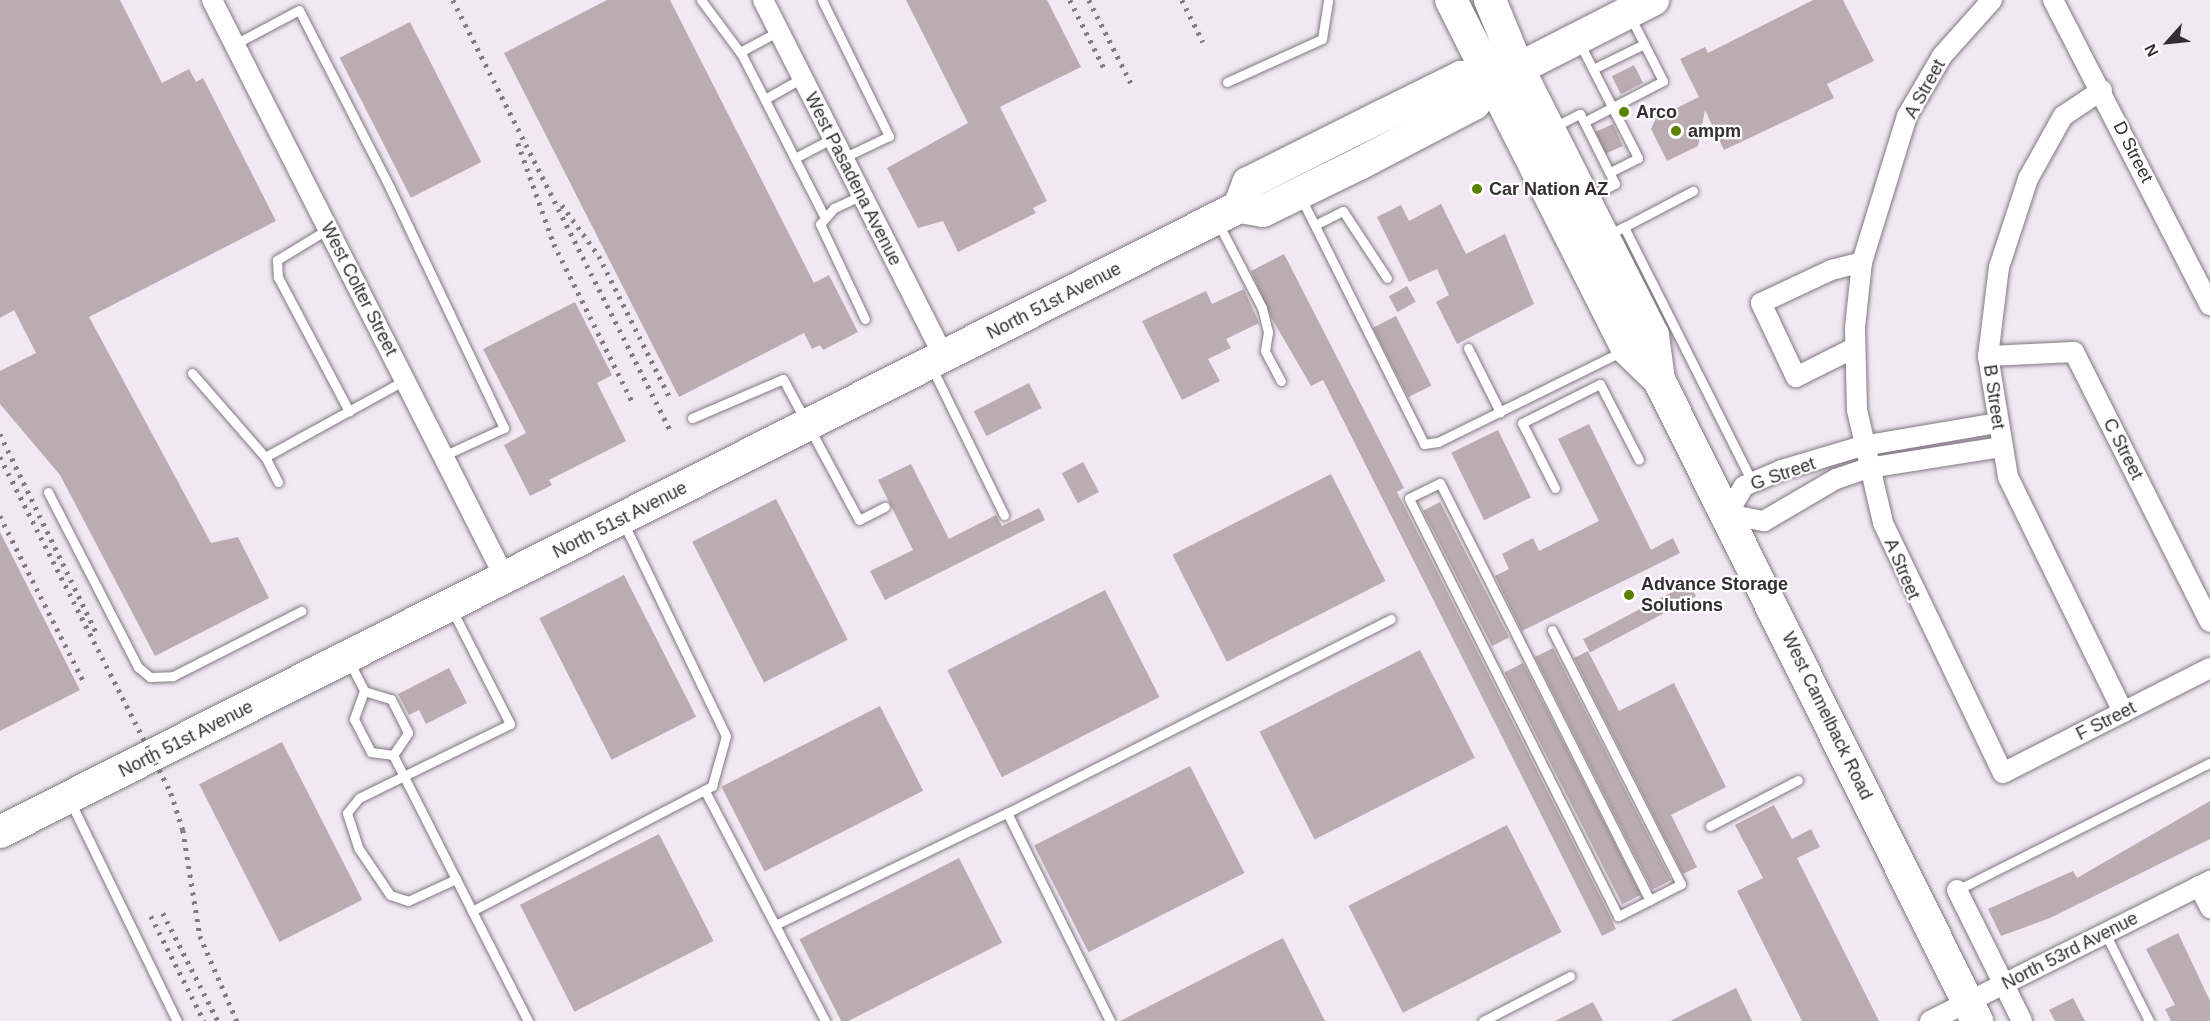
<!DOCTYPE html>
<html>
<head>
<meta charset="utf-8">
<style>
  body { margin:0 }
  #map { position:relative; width:2210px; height:1021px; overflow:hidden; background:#f1e8f3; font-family:Helvetica,sans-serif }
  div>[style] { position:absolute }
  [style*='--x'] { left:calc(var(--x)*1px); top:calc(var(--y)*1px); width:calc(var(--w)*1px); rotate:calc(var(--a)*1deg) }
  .building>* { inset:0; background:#baacb1; transform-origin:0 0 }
  .roads { filter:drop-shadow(0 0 2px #807881) drop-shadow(0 0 2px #807881) }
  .service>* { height:9px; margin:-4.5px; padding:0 4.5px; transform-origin:4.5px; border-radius:4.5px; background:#fff }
  .minor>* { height:20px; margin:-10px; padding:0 10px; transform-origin:10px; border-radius:10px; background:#fff }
  .primary>* { height:32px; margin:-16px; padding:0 16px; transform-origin:16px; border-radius:16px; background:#fff }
  .rail>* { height:4.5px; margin-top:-2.25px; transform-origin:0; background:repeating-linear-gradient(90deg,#817b82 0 3px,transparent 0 9px) }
  .dots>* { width:16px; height:16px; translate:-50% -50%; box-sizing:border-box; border:3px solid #fff; border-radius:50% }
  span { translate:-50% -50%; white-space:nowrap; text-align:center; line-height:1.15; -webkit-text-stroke:4.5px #fff; paint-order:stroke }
  .street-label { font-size:18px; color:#322e32 }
  .poi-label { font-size:18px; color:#322e32; font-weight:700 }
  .left { translate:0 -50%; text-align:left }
  .north { position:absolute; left:2138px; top:12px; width:60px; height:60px; -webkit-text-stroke:4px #fff; paint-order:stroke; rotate:243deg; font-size:16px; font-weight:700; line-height:24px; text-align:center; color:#322e32 }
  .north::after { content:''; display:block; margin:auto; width:21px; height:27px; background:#322e32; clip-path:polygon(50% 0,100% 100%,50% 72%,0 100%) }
</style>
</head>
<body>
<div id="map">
  <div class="building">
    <div style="clip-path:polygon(0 0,120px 0,162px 83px,189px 69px,196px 82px,203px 78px,276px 221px,89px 317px,211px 543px,238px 537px,269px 598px,155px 656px,60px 475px,0 404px,0 371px,36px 353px,14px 310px,0 318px)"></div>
    <div style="clip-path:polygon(607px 0,670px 0,814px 283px,829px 275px,858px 332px,823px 350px,820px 345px,812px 349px,804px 333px,679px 397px,504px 53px)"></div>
    <div style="clip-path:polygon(906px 0,1047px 0,1081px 67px,1000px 107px,1047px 201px,1033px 208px,1036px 213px,958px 252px,943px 221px,918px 228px,887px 168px,968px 123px)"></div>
    <div style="clip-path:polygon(1813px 0,1843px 0,1874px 61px,1827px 84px,1834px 98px,1724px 150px,1705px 110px,1698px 146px,1667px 161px,1651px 129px,1656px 118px,1699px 97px,1680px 59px,1705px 47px,1708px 53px)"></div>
    <div style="left:410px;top:22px;width:157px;height:79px;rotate:63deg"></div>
    <div style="left:1634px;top:65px;width:20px;height:25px;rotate:63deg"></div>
    <div style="left:1613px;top:124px;width:24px;height:19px;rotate:66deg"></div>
    <div style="clip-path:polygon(1441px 204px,1466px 254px,1505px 234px,1534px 304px,1457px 344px,1436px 302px,1449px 295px,1437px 269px,1409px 282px,1377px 217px,1401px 205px,1409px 221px)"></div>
    <div style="clip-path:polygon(1284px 254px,1404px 488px,1397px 492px,1608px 912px,1616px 929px,1602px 936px,1323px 380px,1311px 386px,1271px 317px,1251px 271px)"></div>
    <div style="left:1407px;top:286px;width:18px;height:21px;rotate:61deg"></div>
    <div style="clip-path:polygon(1244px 289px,1259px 323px,1226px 339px,1231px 348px,1208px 359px,1220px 381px,1182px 400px,1142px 321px,1206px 291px,1212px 304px)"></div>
    <div style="clip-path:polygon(575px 302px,612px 375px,597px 383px,626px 441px,549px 480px,552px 485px,530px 496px,504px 445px,526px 433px,483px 349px)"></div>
    <div style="left:1396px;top:316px;width:78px;height:26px;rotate:63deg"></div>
    <div style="left:1029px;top:383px;width:28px;height:62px;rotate:63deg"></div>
    <div style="clip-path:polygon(1589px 424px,1651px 550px,1673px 538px,1680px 553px,1522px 631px,1495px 576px,1509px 569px,1502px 554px,1533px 538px,1539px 551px,1599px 521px,1558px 439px)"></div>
    <div style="left:1498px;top:430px;width:75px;height:52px;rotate:64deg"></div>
    <div style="left:1083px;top:462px;width:34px;height:24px;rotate:62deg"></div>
    <div style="clip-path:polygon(911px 464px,949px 539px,996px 515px,1002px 526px,1039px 508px,1045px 520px,885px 600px,870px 571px,913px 550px,878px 480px)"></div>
    <div style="left:1331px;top:474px;width:120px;height:178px;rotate:63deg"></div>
    <div style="left:776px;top:499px;width:158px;height:94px;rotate:63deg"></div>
    <div style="left:1440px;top:502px;width:152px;height:19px;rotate:63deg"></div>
    <div style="clip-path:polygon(0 532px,80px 690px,0 731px)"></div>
    <div style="left:624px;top:575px;width:159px;height:95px;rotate:63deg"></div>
    <div style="left:1689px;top:583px;width:15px;height:120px;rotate:62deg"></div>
    <div style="left:1105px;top:590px;width:120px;height:177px;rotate:63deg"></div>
    <div style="clip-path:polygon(1553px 648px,1671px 880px,1656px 888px,1652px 889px,1535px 657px)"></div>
    <div style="left:1420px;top:650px;width:121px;height:180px;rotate:63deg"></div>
    <div style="clip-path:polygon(1588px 651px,1619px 711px,1674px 683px,1726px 787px,1671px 815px,1697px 867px,1683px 874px,1574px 658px)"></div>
    <div style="left:1523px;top:663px;width:260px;height:21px;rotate:63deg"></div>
    <div style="clip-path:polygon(449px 668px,467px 703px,426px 724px,419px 710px,409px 715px,398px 694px)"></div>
    <div style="left:880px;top:706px;width:95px;height:178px;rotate:63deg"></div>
    <div style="left:282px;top:742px;width:177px;height:93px;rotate:63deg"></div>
    <div style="left:1190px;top:766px;width:120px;height:175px;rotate:63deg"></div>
    <div style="clip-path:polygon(2210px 801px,2210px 839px,2050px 918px,2001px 936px,1988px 909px,2073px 871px,2077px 878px)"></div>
    <div style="clip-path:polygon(1774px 805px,1792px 839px,1811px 829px,1820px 847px,1797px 858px,1879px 1021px,1802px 1021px,1737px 891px,1763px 878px,1735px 825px)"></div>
    <div style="left:1507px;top:825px;width:120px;height:178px;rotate:63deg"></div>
    <div style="left:659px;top:834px;width:120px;height:156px;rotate:63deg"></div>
    <div style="left:959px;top:858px;width:95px;height:179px;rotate:63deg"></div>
    <div style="clip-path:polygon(2178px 933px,2210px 1001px,2210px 1021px,2171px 1021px,2165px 1009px,2175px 1005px,2146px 949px)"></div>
    <div style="clip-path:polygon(1283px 938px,1325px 1021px,1120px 1021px)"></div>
    <div style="clip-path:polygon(1736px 988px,1752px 1021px,1670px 1021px)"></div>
    <div style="clip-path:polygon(2073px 998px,2085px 1021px,2055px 1021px,2049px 1010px)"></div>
    <div style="clip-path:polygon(1593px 1002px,1603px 1021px,1555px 1021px)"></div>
  </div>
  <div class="roads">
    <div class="service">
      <div style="--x:701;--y:0;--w:69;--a:53.3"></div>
      <div style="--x:742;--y:55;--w:181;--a:63"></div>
      <div style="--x:822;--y:0;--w:152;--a:63.8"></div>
      <div style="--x:889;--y:136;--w:51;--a:154.4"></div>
      <div style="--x:235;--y:44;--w:72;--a:-28"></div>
      <div style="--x:299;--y:10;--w:200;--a:62.9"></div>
      <div style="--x:390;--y:188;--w:266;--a:64.6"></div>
      <div style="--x:504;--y:428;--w:67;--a:155.3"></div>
      <div style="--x:1580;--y:44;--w:128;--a:63"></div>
      <div style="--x:1638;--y:158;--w:31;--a:153"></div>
      <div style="--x:740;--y:52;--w:44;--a:-28.3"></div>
      <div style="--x:1593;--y:69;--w:57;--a:-26.1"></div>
      <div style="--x:1227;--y:82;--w:104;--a:-24.4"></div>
      <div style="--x:1322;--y:39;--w:39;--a:-81"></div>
      <div style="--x:765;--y:99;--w:43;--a:-29.6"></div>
      <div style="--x:1584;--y:122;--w:89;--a:-27.4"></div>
      <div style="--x:1663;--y:81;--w:71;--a:-116.9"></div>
      <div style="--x:1554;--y:127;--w:29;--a:-27"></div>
      <div style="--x:1580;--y:114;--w:78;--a:63.4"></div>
      <div style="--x:1615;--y:184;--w:29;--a:155"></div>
      <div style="--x:795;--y:158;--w:43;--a:-27.8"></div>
      <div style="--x:862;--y:195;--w:31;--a:155"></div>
      <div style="--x:834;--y:208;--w:21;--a:131"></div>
      <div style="--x:820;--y:224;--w:105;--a:64.7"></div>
      <div style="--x:1301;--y:198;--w:275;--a:63.4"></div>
      <div style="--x:1424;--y:444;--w:14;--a:-8"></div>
      <div style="--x:1438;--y:442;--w:206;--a:-26.2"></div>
      <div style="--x:1218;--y:223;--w:96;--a:62.6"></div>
      <div style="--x:1262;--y:308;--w:25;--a:76"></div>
      <div style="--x:1268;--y:332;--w:19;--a:99"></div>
      <div style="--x:1265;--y:351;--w:34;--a:62"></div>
      <div style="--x:1315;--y:225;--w:31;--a:-27"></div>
      <div style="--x:1343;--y:211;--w:80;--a:56.7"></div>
      <div style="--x:1624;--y:227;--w:78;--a:-27.6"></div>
      <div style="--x:328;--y:229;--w:60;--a:148.7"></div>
      <div style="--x:277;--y:260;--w:17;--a:87"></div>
      <div style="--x:278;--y:277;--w:152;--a:62.1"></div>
      <div style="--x:1608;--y:235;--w:18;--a:-27"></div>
      <div style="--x:1624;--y:227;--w:285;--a:63.3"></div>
      <div style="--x:1468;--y:348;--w:72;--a:63.4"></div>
      <div style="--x:931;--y:366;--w:166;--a:63.9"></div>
      <div style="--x:192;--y:373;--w:111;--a:49"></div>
      <div style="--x:692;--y:418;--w:99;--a:-23.2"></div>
      <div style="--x:783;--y:379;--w:160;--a:61.7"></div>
      <div style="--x:859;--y:520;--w:29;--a:-27"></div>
      <div style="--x:278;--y:482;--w:28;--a:-117"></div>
      <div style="--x:265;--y:457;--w:160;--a:-28.8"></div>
      <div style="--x:1555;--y:488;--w:73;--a:-116.9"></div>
      <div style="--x:1522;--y:423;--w:87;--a:-26.6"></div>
      <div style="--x:1600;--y:384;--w:85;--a:62.8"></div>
      <div style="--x:48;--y:492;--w:197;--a:62.8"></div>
      <div style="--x:138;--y:667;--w:16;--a:40"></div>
      <div style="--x:150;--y:677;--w:23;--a:-2"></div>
      <div style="--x:173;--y:676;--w:144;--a:-26.9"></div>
      <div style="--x:452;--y:610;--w:128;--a:63"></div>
      <div style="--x:510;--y:724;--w:168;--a:153.9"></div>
      <div style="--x:359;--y:798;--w:19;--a:129"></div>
      <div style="--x:347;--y:813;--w:38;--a:72"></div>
      <div style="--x:359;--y:849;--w:55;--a:56"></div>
      <div style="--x:390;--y:895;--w:19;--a:18"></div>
      <div style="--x:408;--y:901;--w:53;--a:-24.6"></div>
      <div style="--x:1552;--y:630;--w:285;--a:63.1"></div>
      <div style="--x:1681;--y:884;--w:35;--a:153"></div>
      <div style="--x:1650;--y:900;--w:36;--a:153"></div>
      <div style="--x:1618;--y:916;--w:467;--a:-116.6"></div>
      <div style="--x:1409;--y:498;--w:34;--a:-26"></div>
      <div style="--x:1440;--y:483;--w:467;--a:63.3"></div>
      <div style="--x:349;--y:661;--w:34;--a:63"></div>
      <div style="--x:364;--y:691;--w:28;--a:17"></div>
      <div style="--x:391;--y:699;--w:38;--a:63"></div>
      <div style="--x:408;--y:733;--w:27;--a:124"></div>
      <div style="--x:364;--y:691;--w:30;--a:110"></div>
      <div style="--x:354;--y:719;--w:37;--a:63"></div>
      <div style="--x:371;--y:752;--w:22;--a:8"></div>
      <div style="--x:393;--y:755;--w:175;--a:63.1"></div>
      <div style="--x:472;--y:911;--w:271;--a:-27.5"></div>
      <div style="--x:712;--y:786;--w:52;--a:-74.4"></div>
      <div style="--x:726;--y:736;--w:235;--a:-115.7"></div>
      <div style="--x:705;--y:791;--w:259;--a:62.4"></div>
      <div style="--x:71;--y:803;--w:242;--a:64.1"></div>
      <div style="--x:1710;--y:826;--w:99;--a:-27.6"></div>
      <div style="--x:1957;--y:890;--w:283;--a:-26.7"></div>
      <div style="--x:472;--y:911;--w:123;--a:63"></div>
      <div style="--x:777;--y:924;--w:255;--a:-25.8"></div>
      <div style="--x:2105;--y:933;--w:98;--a:63.4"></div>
      <div style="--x:1110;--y:1021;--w:232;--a:-116.3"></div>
      <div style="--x:1007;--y:813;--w:430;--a:-26.8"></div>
      <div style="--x:1483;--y:1021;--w:98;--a:-27.3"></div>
    </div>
    <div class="minor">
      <div style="--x:212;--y:0;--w:648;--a:63.12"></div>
      <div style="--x:763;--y:0;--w:400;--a:63.1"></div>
      <div style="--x:1992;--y:0;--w:75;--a:131.8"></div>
      <div style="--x:1942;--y:56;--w:69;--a:120.3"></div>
      <div style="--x:1907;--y:116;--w:153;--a:107.1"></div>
      <div style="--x:1862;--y:262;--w:66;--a:96.1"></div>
      <div style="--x:1855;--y:328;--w:82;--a:88.6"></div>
      <div style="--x:1857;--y:410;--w:116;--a:77"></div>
      <div style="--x:1883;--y:523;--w:277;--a:64.4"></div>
      <div style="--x:2003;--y:773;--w:232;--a:-26.9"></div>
      <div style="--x:2053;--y:0;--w:343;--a:62.8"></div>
      <div style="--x:2102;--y:90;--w:47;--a:146.3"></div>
      <div style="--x:2063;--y:116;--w:72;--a:119.1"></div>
      <div style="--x:2028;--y:179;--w:93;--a:108.2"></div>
      <div style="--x:1999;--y:267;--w:90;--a:97"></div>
      <div style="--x:1988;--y:356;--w:123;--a:80.6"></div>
      <div style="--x:2008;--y:477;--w:262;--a:63.9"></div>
      <div style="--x:1854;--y:348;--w:65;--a:153.4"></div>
      <div style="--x:1796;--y:377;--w:82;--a:-115.3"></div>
      <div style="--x:1761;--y:303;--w:77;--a:-25.2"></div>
      <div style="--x:1831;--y:270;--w:32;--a:-14"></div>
      <div style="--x:1988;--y:356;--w:86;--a:-2.7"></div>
      <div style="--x:2074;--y:352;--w:302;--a:63.3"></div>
      <div style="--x:1997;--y:423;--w:137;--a:170.3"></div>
      <div style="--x:1862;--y:446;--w:84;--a:163.3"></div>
      <div style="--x:1782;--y:470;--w:41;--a:157.2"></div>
      <div style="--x:1744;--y:486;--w:33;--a:121"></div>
      <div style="--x:1727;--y:514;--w:38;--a:11"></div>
      <div style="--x:1764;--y:521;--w:83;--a:-30.3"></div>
      <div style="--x:1836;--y:479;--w:34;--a:-19"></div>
      <div style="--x:1868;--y:468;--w:136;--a:-8.9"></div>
      <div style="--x:2199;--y:886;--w:25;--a:63"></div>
      <div style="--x:1957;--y:890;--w:146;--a:63.6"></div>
      <div style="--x:1930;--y:1021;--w:313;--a:-26.6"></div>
    </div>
    <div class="primary">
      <div style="--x:1451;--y:0;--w:391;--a:63.2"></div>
      <div style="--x:1627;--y:349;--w:45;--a:44.1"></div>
      <div style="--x:1490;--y:0;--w:74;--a:67.6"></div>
      <div style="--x:1518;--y:68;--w:299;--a:63.2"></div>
      <div style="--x:1653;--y:335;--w:45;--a:82.4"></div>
      <div style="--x:1659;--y:380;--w:716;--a:63.61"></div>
      <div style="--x:1239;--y:207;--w:26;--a:-69"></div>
      <div style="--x:1248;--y:183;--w:154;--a:-26.6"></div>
      <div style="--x:1386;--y:114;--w:84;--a:-26.3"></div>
      <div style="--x:1461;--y:77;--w:31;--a:9"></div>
      <div style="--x:0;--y:832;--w:1388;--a:-26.77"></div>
      <div style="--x:1239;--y:207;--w:24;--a:9"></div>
      <div style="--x:1263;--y:211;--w:107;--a:-26.1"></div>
      <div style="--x:1359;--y:164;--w:130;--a:-27.6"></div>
      <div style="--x:1474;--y:104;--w:28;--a:-51"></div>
      <div style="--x:1492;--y:82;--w:181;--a:-27"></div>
    </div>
  </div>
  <div class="rail">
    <div style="--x:453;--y:0;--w:482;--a:63.2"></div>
    <div style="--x:1070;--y:0;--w:78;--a:63.4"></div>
    <div style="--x:1089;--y:0;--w:95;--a:63.2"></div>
    <div style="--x:1182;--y:0;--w:47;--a:63.4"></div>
    <div style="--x:518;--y:143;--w:107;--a:70.4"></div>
    <div style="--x:554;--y:244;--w:178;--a:63.6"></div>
    <div style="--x:562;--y:205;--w:63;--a:54"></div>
    <div style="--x:599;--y:256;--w:159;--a:63.4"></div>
    <div style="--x:0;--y:434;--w:225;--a:64.1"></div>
    <div style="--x:0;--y:457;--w:377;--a:63"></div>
    <div style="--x:171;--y:793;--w:39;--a:72"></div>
    <div style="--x:183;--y:830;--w:107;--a:80.9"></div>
    <div style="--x:200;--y:936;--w:93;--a:66.5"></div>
    <div style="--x:0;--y:516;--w:188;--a:63.2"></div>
    <div style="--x:163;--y:913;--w:121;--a:63"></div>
    <div style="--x:151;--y:916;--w:118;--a:63.2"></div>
  </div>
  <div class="dots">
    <div style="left:1624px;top:112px;background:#5b8100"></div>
    <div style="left:1676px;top:131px;background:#5b8100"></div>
    <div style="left:1477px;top:189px;background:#5b8100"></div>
    <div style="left:1629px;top:595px;background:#5b8100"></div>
  </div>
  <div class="street-label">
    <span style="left:1925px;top:89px;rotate:-61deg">A Street</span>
    <span style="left:2133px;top:152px;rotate:63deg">D Street</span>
    <span style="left:853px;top:179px;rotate:63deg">West Pasadena Avenue</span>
    <span style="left:359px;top:289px;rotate:63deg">West Colter Street</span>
    <span style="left:1054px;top:301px;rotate:-27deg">North 51st Avenue</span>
    <span style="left:1994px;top:397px;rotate:82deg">B Street</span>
    <span style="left:2123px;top:449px;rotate:63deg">C Street</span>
    <span style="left:1783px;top:474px;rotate:-19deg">G Street</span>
    <span style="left:620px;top:520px;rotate:-27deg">North 51st Avenue</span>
    <span style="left:1902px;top:569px;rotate:67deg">A Street</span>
    <span style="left:1827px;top:716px;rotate:64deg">West Camelback Road</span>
    <span style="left:2106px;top:721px;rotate:-27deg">F Street</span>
    <span style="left:186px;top:739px;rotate:-27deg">North 51st Avenue</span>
    <span style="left:2070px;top:951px;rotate:-27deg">North 53rd Avenue</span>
  </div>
  <div class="poi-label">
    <span class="left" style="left:1636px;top:112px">Arco</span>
    <span class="left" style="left:1688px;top:131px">ampm</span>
    <span class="left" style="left:1489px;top:189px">Car Nation AZ</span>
    <span class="left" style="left:1641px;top:595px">Advance Storage<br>Solutions</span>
  </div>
  <div class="north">N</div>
</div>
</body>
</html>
